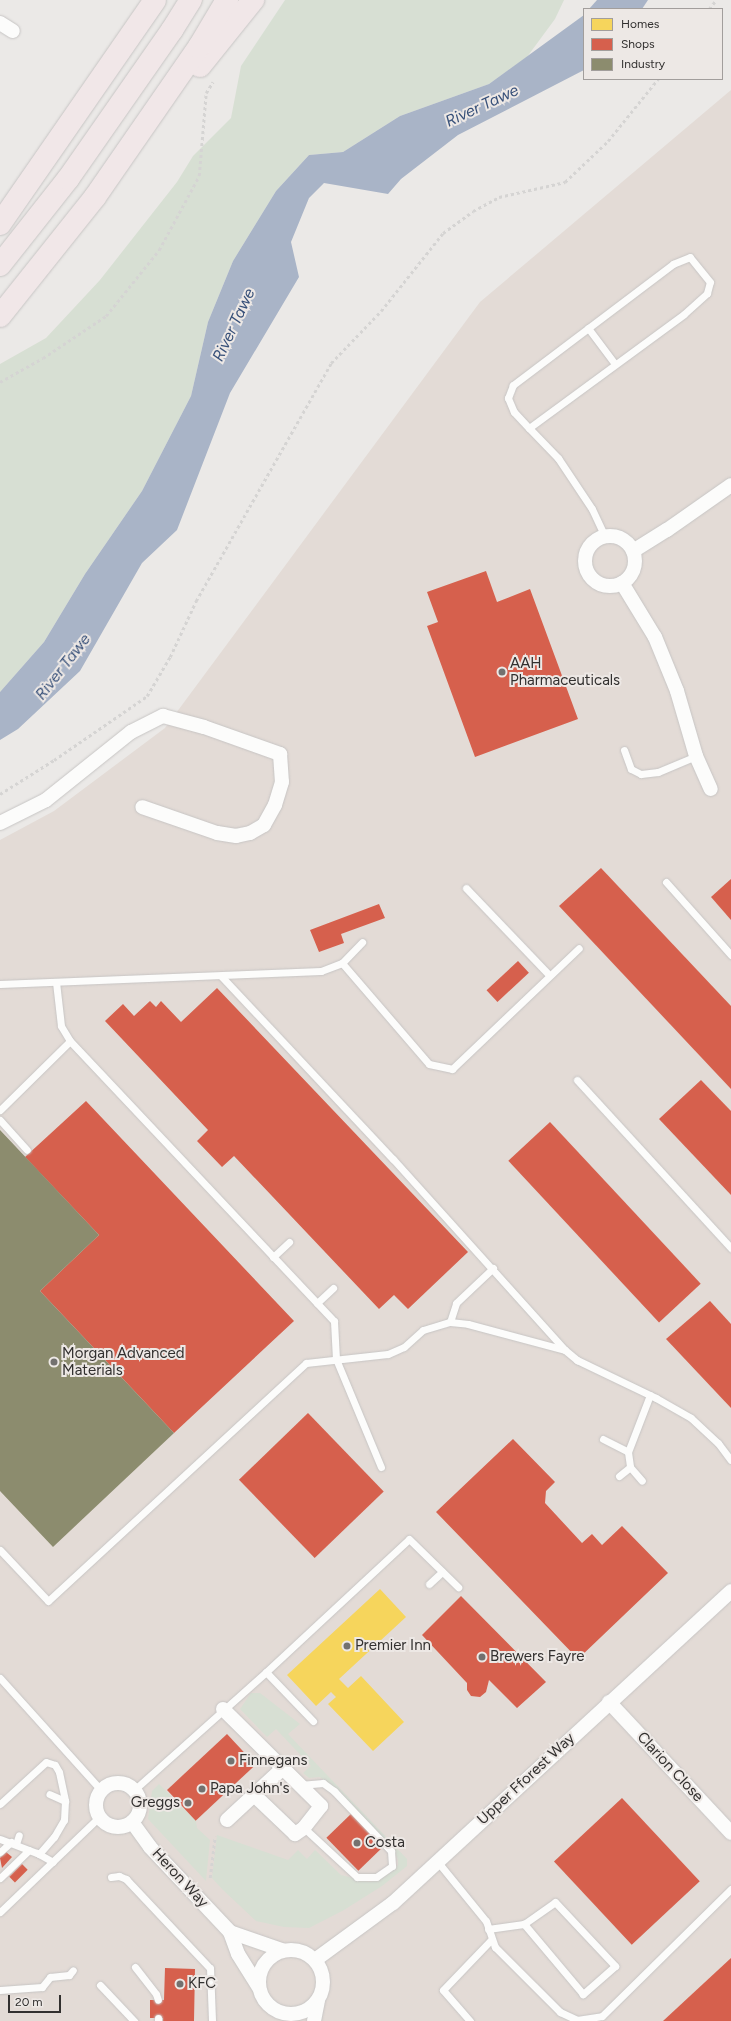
<!DOCTYPE html>
<html>
<head>
<meta charset="utf-8">
<style>
  body { margin:0 }
  #map { position:relative; width:731px; height:2021px; overflow:hidden; background:#ebe9e7; font-family:Figtree,sans-serif }
  div>[style] { position:absolute }
  [style*='--x'] { left:calc(var(--x)*1px); top:calc(var(--y)*1px); width:calc(var(--w)*1px); rotate:calc(var(--a)*1deg) }
  .built>* { inset:0; background:#e3dbd6 }
  .green>* { inset:0; background:#d7dfd3 }
  .water>* { inset:0; background:#a9b4c7 }
  .homes>* { inset:0; background:#f6d55c }
  .shops>* { inset:0; background:#d6604d; transform-origin:0 0 }
  .industry>* { inset:0; background:#8c8c6e }
  .path>* { height:2.5px; margin-top:-1.25px; transform-origin:0; background:repeating-linear-gradient(90deg,#d5d4d3 0 3px,transparent 0 6px) }
  .roads { filter:drop-shadow(0 0 1px #c7c5c4) drop-shadow(0 0 1px #c7c5c4) }
  .lane>* { height:7px; margin:-3.5px; padding:0 3.5px; transform-origin:3.5px; border-radius:3.5px; background:#fcfcfb }
  .street>* { height:14px; margin:-7px; padding:0 7px; transform-origin:7px; border-radius:7px; background:#fcfcfb }
  .street>.ring { margin:-7px; padding:0; box-sizing:content-box; background:none; border:14px solid #fcfcfb; border-radius:50% }
  .primary>* { height:22px; margin:-11px; padding:0 11px; transform-origin:11px; border-radius:11px; background:#f1e7e8 }
  .dots>* { width:11px; height:11px; translate:-50% -50%; box-sizing:border-box; border:2px solid #ede8e5; border-radius:50% }
  span { translate:-50% -50%; white-space:nowrap; text-align:center; line-height:1.15; -webkit-text-stroke:4px #ede8e5; paint-order:stroke }
  .poi-label { font-size:15px; color:#32302f }
  .left { translate:0 -50%; text-align:left }
  .right { translate:-100% -50%; text-align:right }
  .street-label { font-size:15px; color:#32302f }
  .water-label { font-size:16px; color:#375079; font-style:italic }
  .legend { position:absolute; left:583px; top:8px; width:140px; height:72px; box-sizing:border-box; background:#ede8e5; border:1px solid #a29e9c; margin:0; padding:5px 7px; list-style:none; font-size:12px; color:#32302f }
  .legend li { display:flex; align-items:center; gap:8px; height:20px }
  .legend b { width:20px; border:1px solid #a29e9c }
  .scale { position:absolute; left:8px; top:1995px; width:53px; height:18px; box-sizing:border-box; border:2px solid #32302f; border-top:0; padding-left:5px; font-size:12px; line-height:14px; white-space:nowrap; color:#32302f; -webkit-text-stroke:3px #ede8e5; paint-order:stroke }
</style>
</head>
<body>
<div id="map">
  <div class="built">
    <div style="clip-path:polygon(731px 90px,731px 2021px,0 2021px,0 840px,54px 811px,165px 728px,480px 302px)"></div>
  </div>
  <div class="green">
    <div style="clip-path:polygon(285px 0,564px 0,555px 19px,527px 57px,489px 84px,400px 116px,343px 152px,309px 155px,276px 191px,233px 261px,208px 322px,191px 396px,142px 491px,85px 574px,44px 642px,0 692px,0 364px,46px 338px,100px 280px,177px 182px,193px 156px,231px 118px,241px 66px)"></div>
    <div style="clip-path:polygon(251px 1693px,260px 1693px,300px 1724px,288px 1734px,407px 1859px,407px 1866px,382px 1886px,344px 1910px,309px 1928px,284px 1927px,256px 1921px,222px 1889px,212px 1878px,217px 1835px,288px 1860px,298px 1850px,307px 1859px,315px 1850px,341px 1875px,369px 1882px,379px 1880px,391px 1872px,398px 1865px,398px 1860px,395px 1853px,334px 1789px,320px 1777px,309px 1778px,303px 1773px,311px 1766px,276px 1729px,267px 1737px,240px 1709px)"></div>
    <div style="clip-path:polygon(159px 1784px,196px 1821px,197px 1828px,210px 1840px,206px 1881px,148px 1819px,152px 1791px)"></div>
  </div>
  <div class="water">
    <div style="clip-path:polygon(597px 0,648px 0,642px 9px,589px 9px)"></div>
    <div style="clip-path:polygon(584px 15px,584px 70px,458px 135px,401px 179px,388px 194px,324px 183px,309px 198px,291px 242px,299px 277px,230px 393px,177px 530px,142px 563px,80px 671px,18px 729px,0 740px,0 692px,44px 642px,85px 574px,142px 491px,191px 396px,208px 322px,233px 261px,276px 191px,309px 155px,343px 152px,400px 116px,489px 84px)"></div>
  </div>
  <div class="homes">
    <div style="clip-path:polygon(380px 1589px,406px 1617px,339px 1679px,348px 1688px,361px 1676px,404px 1722px,373px 1751px,328px 1704px,336px 1697px,331px 1692px,316px 1706px,287px 1675px)"></div>
  </div>
  <div class="shops">
    <div style="clip-path:polygon(486px 571px,497px 602px,530px 589px,578px 719px,475px 757px,427px 626px,438px 622px,427px 592px)"></div>
    <div style="clip-path:polygon(601px 868px,731px 1006px,731px 1089px,559px 906px)"></div>
    <div style="clip-path:polygon(731px 879px,731px 920px,711px 897px)"></div>
    <div style="clip-path:polygon(379px 904px,385px 918px,341px 934px,344px 943px,319px 952px,310px 930px)"></div>
    <div style="left:518px;top:961px;width:16px;height:43px;rotate:47deg"></div>
    <div style="clip-path:polygon(217px 988px,468px 1252px,408px 1309px,394px 1295px,379px 1309px,234px 1156px,222px 1167px,197px 1141px,208px 1130px,105px 1021px,123px 1004px,134px 1016px,150px 1001px,156px 1007px,161px 1001px,181px 1022px)"></div>
    <div style="clip-path:polygon(701px 1080px,731px 1111px,731px 1195px,659px 1119px)"></div>
    <div style="clip-path:polygon(86px 1101px,294px 1321px,174px 1433px,40px 1291px,99px 1235px,25px 1157px)"></div>
    <div style="left:550px;top:1122px;width:221px;height:57px;rotate:47deg"></div>
    <div style="clip-path:polygon(710px 1301px,731px 1324px,731px 1408px,666px 1339px)"></div>
    <div style="left:308px;top:1413px;width:109px;height:96px;rotate:46deg"></div>
    <div style="clip-path:polygon(513px 1439px,555px 1482px,546px 1491px,545px 1503px,582px 1543px,592px 1534px,602px 1545px,622px 1526px,668px 1573px,578px 1659px,436px 1512px)"></div>
    <div style="clip-path:polygon(461px 1596px,546px 1682px,517px 1708px,489px 1680px,486px 1692px,480px 1697px,471px 1696px,467px 1690px,467px 1683px,422px 1635px)"></div>
    <div style="left:227px;top:1734px;width:42px;height:82px;rotate:47deg"></div>
    <div style="left:622px;top:1798px;width:114px;height:93px;rotate:47deg"></div>
    <div style="left:353px;top:1812px;width:46px;height:37px;rotate:46deg"></div>
    <div style="clip-path:polygon(6px 1852px,12px 1857px,2px 1868px,0 1858px)"></div>
    <div style="left:22px;top:1864px;width:8px;height:18px;rotate:45deg"></div>
    <div style="clip-path:polygon(731px 1958px,731px 2021px,663px 2021px)"></div>
    <div style="clip-path:polygon(165px 1968px,195px 1969px,194px 2021px,163px 2021px,163px 2018px,150px 2018px,150px 2000px,164px 2000px)"></div>
  </div>
  <div class="industry">
    <div style="clip-path:polygon(0 1130px,99px 1235px,40px 1291px,174px 1433px,53px 1547px,0 1491px)"></div>
  </div>
  <div class="path">
    <div style="--x:709;--y:9;--w:11;--a:-52"></div>
    <div style="--x:0;--y:382;--w:49;--a:-29.2"></div>
    <div style="--x:43;--y:358;--w:76;--a:-33.7"></div>
    <div style="--x:106;--y:316;--w:85;--a:-51.2"></div>
    <div style="--x:159;--y:250;--w:84;--a:-61.6"></div>
    <div style="--x:199;--y:176;--w:83;--a:-85.2"></div>
    <div style="--x:206;--y:93;--w:13;--a:-58"></div>
    <div style="--x:0;--y:794;--w:64;--a:-32.2"></div>
    <div style="--x:54;--y:760;--w:113;--a:-34.5"></div>
    <div style="--x:147;--y:696;--w:45;--a:-59.5"></div>
    <div style="--x:170;--y:657;--w:62;--a:-65.1"></div>
    <div style="--x:196;--y:601;--w:274;--a:-60.4"></div>
    <div style="--x:331;--y:363;--w:72;--a:-46.1"></div>
    <div style="--x:381;--y:311;--w:100;--a:-51.5"></div>
    <div style="--x:443;--y:233;--w:37;--a:-36"></div>
    <div style="--x:473;--y:211;--w:30;--a:-28"></div>
    <div style="--x:499;--y:197;--w:68;--a:-12.8"></div>
    <div style="--x:565;--y:182;--w:59;--a:-43.6"></div>
    <div style="--x:608;--y:141;--w:80;--a:-51.1"></div>
    <div style="--x:210;--y:1878;--w:42;--a:-83.2"></div>
  </div>
  <div class="roads">
    <div class="lane">
      <div style="--x:588;--y:328;--w:45;--a:53.1"></div>
      <div style="--x:529;--y:428;--w:192;--a:-36.3"></div>
      <div style="--x:684;--y:314;--w:31;--a:-42"></div>
      <div style="--x:707;--y:293;--w:11;--a:-75"></div>
      <div style="--x:710;--y:282;--w:32;--a:-129"></div>
      <div style="--x:690;--y:257;--w:18;--a:158"></div>
      <div style="--x:673;--y:264;--w:201;--a:142.9"></div>
      <div style="--x:513;--y:385;--w:14;--a:111"></div>
      <div style="--x:508;--y:398;--w:15;--a:67"></div>
      <div style="--x:514;--y:412;--w:22;--a:47"></div>
      <div style="--x:529;--y:428;--w:42;--a:46"></div>
      <div style="--x:558;--y:458;--w:61;--a:56.3"></div>
      <div style="--x:592;--y:509;--w:31;--a:65"></div>
      <div style="--x:624;--y:750;--w:20;--a:70"></div>
      <div style="--x:631;--y:769;--w:11;--a:27"></div>
      <div style="--x:641;--y:774;--w:17;--a:-7"></div>
      <div style="--x:658;--y:772;--w:41;--a:-22.8"></div>
      <div style="--x:666;--y:882;--w:98;--a:48.3"></div>
      <div style="--x:466;--y:888;--w:120;--a:46.3"></div>
      <div style="--x:342;--y:963;--w:133;--a:49.3"></div>
      <div style="--x:429;--y:1064;--w:24;--a:12"></div>
      <div style="--x:452;--y:1069;--w:175;--a:-43.6"></div>
      <div style="--x:221;--y:976;--w:251;--a:46.8"></div>
      <div style="--x:393;--y:1159;--w:257;--a:48"></div>
      <div style="--x:56;--y:982;--w:44;--a:83.5"></div>
      <div style="--x:61;--y:1026;--w:17;--a:59"></div>
      <div style="--x:70;--y:1041;--w:385;--a:46.7"></div>
      <div style="--x:334;--y:1321;--w:38;--a:87"></div>
      <div style="--x:336;--y:1359;--w:117;--a:67.4"></div>
      <div style="--x:0;--y:984;--w:321;--a:-2.3"></div>
      <div style="--x:321;--y:971;--w:22;--a:-21"></div>
      <div style="--x:342;--y:963;--w:29;--a:-46"></div>
      <div style="--x:577;--y:1080;--w:228;--a:47.5"></div>
      <div style="--x:0;--y:1110;--w:98;--a:-44.6"></div>
      <div style="--x:0;--y:1120;--w:40;--a:48"></div>
      <div style="--x:273;--y:1257;--w:22;--a:-43"></div>
      <div style="--x:317;--y:1303;--w:22;--a:-43"></div>
      <div style="--x:450;--y:1322;--w:20;--a:-72"></div>
      <div style="--x:456;--y:1303;--w:51;--a:-43.4"></div>
      <div style="--x:603;--y:1439;--w:28;--a:27"></div>
      <div style="--x:628;--y:1452;--w:15;--a:82"></div>
      <div style="--x:630;--y:1467;--w:18;--a:49"></div>
      <div style="--x:628;--y:1452;--w:61;--a:-68.9"></div>
      <div style="--x:619;--y:1476;--w:14;--a:-39"></div>
      <div style="--x:0;--y:1550;--w:70;--a:46.7"></div>
      <div style="--x:48;--y:1601;--w:351;--a:-42.7"></div>
      <div style="--x:306;--y:1363;--w:82;--a:-6.3"></div>
      <div style="--x:388;--y:1354;--w:17;--a:-24"></div>
      <div style="--x:404;--y:1347;--w:25;--a:-42"></div>
      <div style="--x:423;--y:1330;--w:28;--a:-17"></div>
      <div style="--x:450;--y:1322;--w:18;--a:6"></div>
      <div style="--x:468;--y:1324;--w:100;--a:15"></div>
      <div style="--x:565;--y:1350;--w:16;--a:40"></div>
      <div style="--x:577;--y:1360;--w:88;--a:25.7"></div>
      <div style="--x:656;--y:1398;--w:40;--a:29.7"></div>
      <div style="--x:691;--y:1418;--w:37;--a:43"></div>
      <div style="--x:718;--y:1443;--w:21;--a:53"></div>
      <div style="--x:429;--y:1584;--w:18;--a:-43"></div>
      <div style="--x:266;--y:1672;--w:68;--a:46.2"></div>
      <div style="--x:0;--y:1678;--w:151;--a:48"></div>
      <div style="--x:300;--y:1785;--w:23;--a:-5"></div>
      <div style="--x:323;--y:1783;--w:14;--a:36"></div>
      <div style="--x:334;--y:1791;--w:83;--a:46.5"></div>
      <div style="--x:391;--y:1851;--w:15;--a:86"></div>
      <div style="--x:392;--y:1866;--w:19;--a:145"></div>
      <div style="--x:376;--y:1877;--w:19;--a:180"></div>
      <div style="--x:357;--y:1877;--w:72;--a:-137.2"></div>
      <div style="--x:134;--y:1790;--w:177;--a:-41.8"></div>
      <div style="--x:266;--y:1672;--w:195;--a:-42.9"></div>
      <div style="--x:409;--y:1539;--w:69;--a:44.4"></div>
      <div style="--x:0;--y:1804;--w:62;--a:-42.4"></div>
      <div style="--x:46;--y:1762;--w:9;--a:18"></div>
      <div style="--x:55;--y:1765;--w:8;--a:60"></div>
      <div style="--x:59;--y:1772;--w:30;--a:78"></div>
      <div style="--x:0;--y:1839;--w:40;--a:21"></div>
      <div style="--x:37;--y:1853;--w:18;--a:29"></div>
      <div style="--x:16;--y:1844;--w:9;--a:-72"></div>
      <div style="--x:0;--y:1852;--w:15;--a:-42"></div>
      <div style="--x:39;--y:1854;--w:23;--a:-49"></div>
      <div style="--x:54;--y:1837;--w:20;--a:-60"></div>
      <div style="--x:64;--y:1820;--w:19;--a:-87"></div>
      <div style="--x:65;--y:1801;--w:17;--a:-156"></div>
      <div style="--x:437;--y:1861;--w:77;--a:50.8"></div>
      <div style="--x:486;--y:1921;--w:28;--a:71"></div>
      <div style="--x:495;--y:1947;--w:92;--a:45"></div>
      <div style="--x:560;--y:2012;--w:19;--a:25"></div>
      <div style="--x:577;--y:2020;--w:25;--a:-9"></div>
      <div style="--x:602;--y:2016;--w:181;--a:-44.6"></div>
      <div style="--x:111;--y:1877;--w:8;--a:-7"></div>
      <div style="--x:119;--y:1876;--w:8;--a:23"></div>
      <div style="--x:126;--y:1879;--w:122;--a:46.7"></div>
      <div style="--x:210;--y:1968;--w:53;--a:87.8"></div>
      <div style="--x:0;--y:1878;--w:40;--a:-44"></div>
      <div style="--x:0;--y:1912;--w:137;--a:-43.8"></div>
      <div style="--x:488;--y:1929;--w:36;--a:-8"></div>
      <div style="--x:524;--y:1924;--w:38;--a:-35"></div>
      <div style="--x:555;--y:1902;--w:88;--a:46.8"></div>
      <div style="--x:615;--y:1966;--w:43;--a:138.8"></div>
      <div style="--x:583;--y:1994;--w:92;--a:-130.1"></div>
      <div style="--x:135;--y:1967;--w:34;--a:52"></div>
      <div style="--x:156;--y:1994;--w:6;--a:72"></div>
      <div style="--x:100;--y:1985;--w:50;--a:46.6"></div>
      <div style="--x:0;--y:1990;--w:42;--a:-4.1"></div>
      <div style="--x:42;--y:1987;--w:13;--a:-51"></div>
      <div style="--x:50;--y:1977;--w:19;--a:-6"></div>
      <div style="--x:69;--y:1975;--w:6;--a:-51"></div>
      <div style="--x:158;--y:2021;--w:3;--a:-90"></div>
      <div style="--x:470;--y:2021;--w:41;--a:-131.1"></div>
      <div style="--x:443;--y:1990;--w:69;--a:-46.2"></div>
    </div>
    <div class="street">
      <div style="--x:0;--y:23;--w:15;--a:32"></div>
      <div class="ring" style="left:585px;top:536px;width:36px;height:36px"></div>
      <div style="--x:633;--y:551;--w:40;--a:-32"></div>
      <div style="--x:667;--y:530;--w:78;--a:-35.1"></div>
      <div style="--x:622;--y:583;--w:63;--a:58.6"></div>
      <div style="--x:655;--y:637;--w:58;--a:67.8"></div>
      <div style="--x:677;--y:691;--w:68;--a:73.7"></div>
      <div style="--x:696;--y:756;--w:36;--a:66"></div>
      <div style="--x:0;--y:823;--w:51;--a:-26.6"></div>
      <div style="--x:46;--y:800;--w:109;--a:-38.7"></div>
      <div style="--x:131;--y:732;--w:36;--a:-27"></div>
      <div style="--x:163;--y:716;--w:42;--a:15"></div>
      <div style="--x:204;--y:727;--w:81;--a:19.6"></div>
      <div style="--x:280;--y:754;--w:28;--a:86"></div>
      <div style="--x:282;--y:782;--w:24;--a:107"></div>
      <div style="--x:275;--y:805;--w:23;--a:119"></div>
      <div style="--x:264;--y:825;--w:16;--a:150"></div>
      <div style="--x:250;--y:833;--w:14;--a:168"></div>
      <div style="--x:236;--y:836;--w:19;--a:-171"></div>
      <div style="--x:217;--y:833;--w:79;--a:-160.9"></div>
      <div style="--x:609;--y:1702;--w:179;--a:47"></div>
      <div style="--x:223;--y:1709;--w:138;--a:44.7"></div>
      <div style="--x:321;--y:1806;--w:28;--a:128"></div>
      <div style="--x:304;--y:1828;--w:11;--a:146"></div>
      <div style="--x:295;--y:1834;--w:57;--a:-136.4"></div>
      <div class="ring" style="left:96px;top:1783px;width:30px;height:30px"></div>
      <div style="--x:227;--y:1820;--w:76;--a:-42.9"></div>
      <div style="--x:132;--y:1822;--w:31;--a:54"></div>
      <div style="--x:150;--y:1847;--w:117;--a:46.7"></div>
      <div style="--x:230;--y:1932;--w:23;--a:70"></div>
      <div style="--x:238;--y:1954;--w:39;--a:58"></div>
      <div style="--x:230;--y:1932;--w:55;--a:19.1"></div>
      <div class="ring" style="left:259px;top:1950px;width:50px;height:50px"></div>
      <div style="--x:315;--y:1960;--w:97;--a:-36.2"></div>
      <div style="--x:393;--y:1903;--w:460;--a:-42.7"></div>
      <div style="--x:314;--y:2021;--w:21;--a:-79"></div>
    </div>
    <div class="primary">
      <div style="--x:200;--y:66;--w:85;--a:-51.2"></div>
      <div style="--x:0;--y:224;--w:272;--a:-55.3"></div>
      <div style="--x:0;--y:265;--w:110;--a:-51.7"></div>
      <div style="--x:68;--y:179;--w:182;--a:-55.1"></div>
      <div style="--x:172;--y:30;--w:36;--a:-58"></div>
      <div style="--x:0;--y:316;--w:152;--a:-51.4"></div>
      <div style="--x:95;--y:197;--w:183;--a:-55.3"></div>
      <div style="--x:199;--y:47;--w:55;--a:-59.2"></div>
    </div>
  </div>
  <div class="dots">
    <div style="left:502px;top:672px;background:#73716f"></div>
    <div style="left:54px;top:1362px;background:#73716f"></div>
    <div style="left:347px;top:1646px;background:#73716f"></div>
    <div style="left:482px;top:1657px;background:#73716f"></div>
    <div style="left:231px;top:1761px;background:#73716f"></div>
    <div style="left:202px;top:1789px;background:#73716f"></div>
    <div style="left:188px;top:1803px;background:#73716f"></div>
    <div style="left:357px;top:1843px;background:#73716f"></div>
    <div style="left:180px;top:1984px;background:#73716f"></div>
  </div>
  <div class="poi-label">
    <span class="left" style="left:510px;top:672px">AAH<br>Pharmaceuticals</span>
    <span class="left" style="left:62px;top:1362px">Morgan Advanced<br>Materials</span>
    <span class="left" style="left:355px;top:1646px">Premier Inn</span>
    <span class="left" style="left:490px;top:1657px">Brewers Fayre</span>
    <span class="left" style="left:239px;top:1761px">Finnegans</span>
    <span class="left" style="left:210px;top:1789px">Papa John's</span>
    <span class="right" style="left:180px;top:1803px">Greggs</span>
    <span class="left" style="left:365px;top:1843px">Costa</span>
    <span class="left" style="left:188px;top:1984px">KFC</span>
  </div>
  <div class="street-label">
    <span style="left:670px;top:1767px;rotate:47deg">Clarion Close</span>
    <span style="left:526px;top:1779px;rotate:-43deg">Upper Fforest Way</span>
    <span style="left:180px;top:1878px;rotate:47deg">Heron Way</span>
  </div>
  <div class="water-label">
    <span style="left:482px;top:106px;rotate:-25deg">River Tawe</span>
    <span style="left:234px;top:325px;rotate:-65deg">River Tawe</span>
    <span style="left:63px;top:667px;rotate:-52deg">River Tawe</span>
  </div>
  <ul class="legend">
  <li><b style="height:11px;background:#f6d55c"></b>Homes</li>
  <li><b style="height:11px;background:#d6604d"></b>Shops</li>
  <li><b style="height:11px;background:#8c8c6e"></b>Industry</li>
  </ul>
  <div class="scale">20 m</div>
</div>
</body>
</html>
